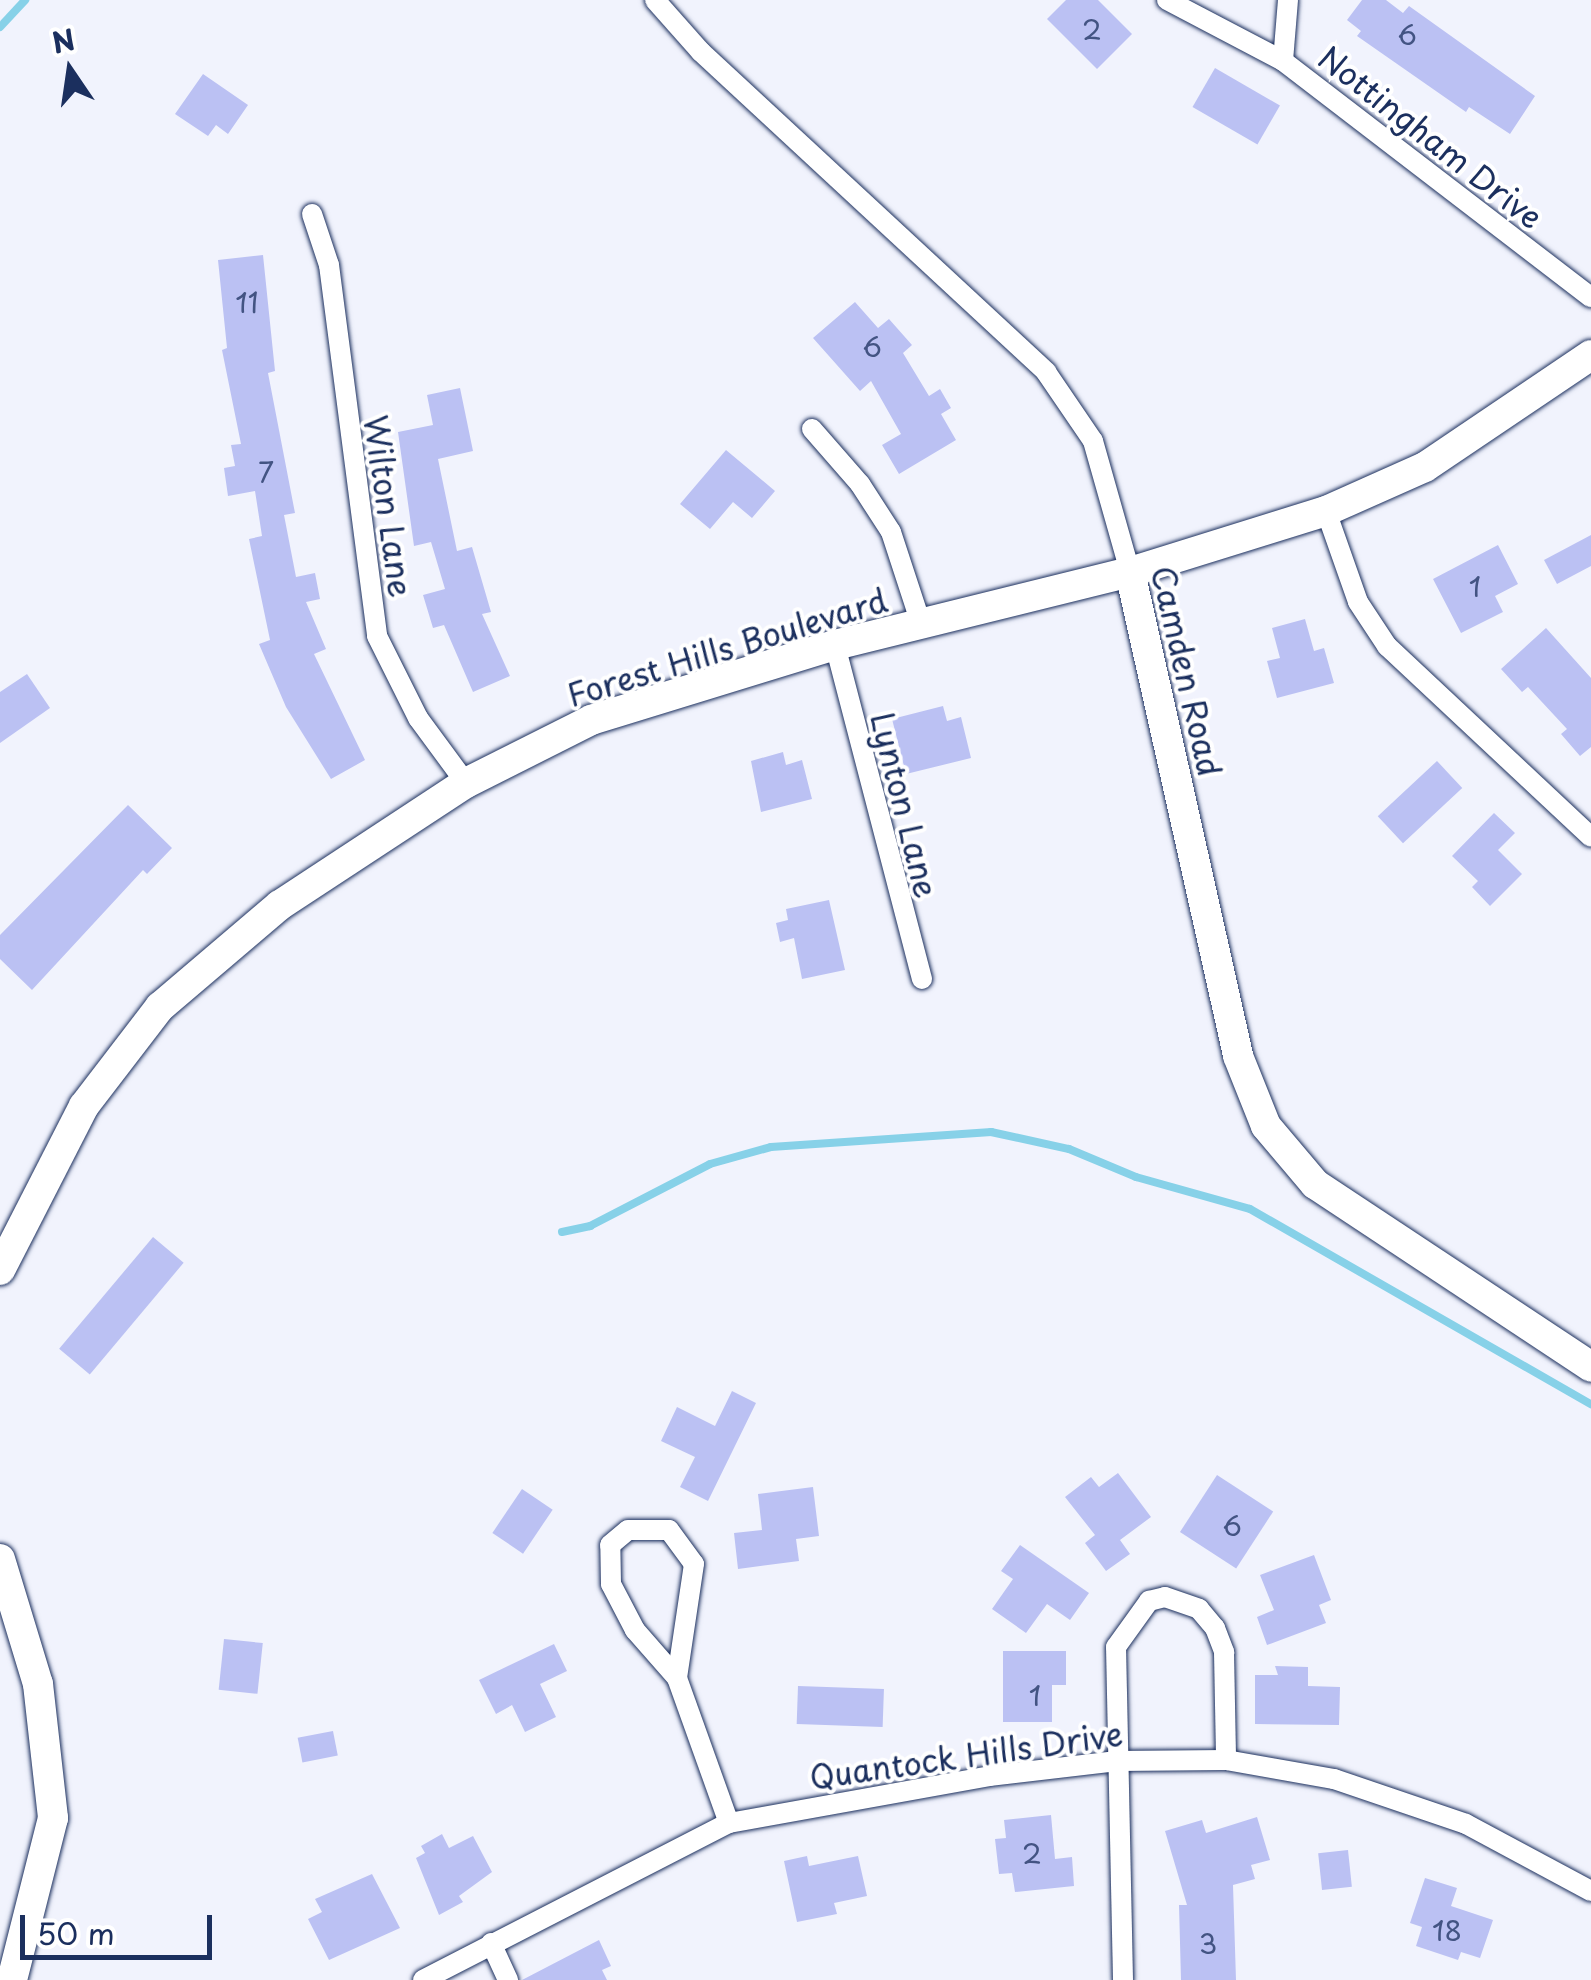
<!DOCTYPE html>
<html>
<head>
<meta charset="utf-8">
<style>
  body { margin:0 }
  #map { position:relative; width:1591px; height:1980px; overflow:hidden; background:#f1f3fd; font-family:"Playpen Sans",sans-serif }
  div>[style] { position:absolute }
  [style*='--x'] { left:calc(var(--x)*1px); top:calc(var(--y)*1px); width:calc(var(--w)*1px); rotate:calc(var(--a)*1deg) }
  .stream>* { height:8px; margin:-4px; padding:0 4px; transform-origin:4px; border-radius:4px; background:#87d1e8 }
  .building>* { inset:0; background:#bbc1f3; transform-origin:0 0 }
  .roads { filter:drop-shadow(0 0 2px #1b2f5e) drop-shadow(0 0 2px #1b2f5e) }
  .street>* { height:20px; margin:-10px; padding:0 10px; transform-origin:10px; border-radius:10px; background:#fff }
  .secondary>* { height:30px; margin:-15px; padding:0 15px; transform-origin:15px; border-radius:15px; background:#fff }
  span { translate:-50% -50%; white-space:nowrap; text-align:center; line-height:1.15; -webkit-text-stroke:8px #fff; paint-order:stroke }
  .number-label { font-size:28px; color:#435483 }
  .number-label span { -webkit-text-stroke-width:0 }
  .street-label { font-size:32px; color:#1b2f5e }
  .north { position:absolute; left:20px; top:20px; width:100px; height:100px; -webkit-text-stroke:8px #fff; paint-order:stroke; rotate:347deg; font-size:28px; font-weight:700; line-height:40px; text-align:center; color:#1b2f5e }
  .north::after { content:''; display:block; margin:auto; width:35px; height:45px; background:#1b2f5e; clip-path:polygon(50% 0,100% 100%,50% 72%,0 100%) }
  .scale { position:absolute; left:20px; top:1915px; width:192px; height:45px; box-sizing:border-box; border:5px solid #1b2f5e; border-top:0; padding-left:12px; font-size:30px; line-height:35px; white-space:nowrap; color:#1b2f5e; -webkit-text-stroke:8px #fff; paint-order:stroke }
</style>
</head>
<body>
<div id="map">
  <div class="stream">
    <div style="--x:0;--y:27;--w:37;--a:-47"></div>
    <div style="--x:562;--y:1232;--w:29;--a:-12"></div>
    <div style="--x:590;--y:1226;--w:135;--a:-27.3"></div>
    <div style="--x:710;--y:1164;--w:63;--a:-15.6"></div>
    <div style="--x:771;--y:1147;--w:221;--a:-3.9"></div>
    <div style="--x:991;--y:1132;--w:80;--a:12.3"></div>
    <div style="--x:1069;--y:1149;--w:73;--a:22.7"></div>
    <div style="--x:1136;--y:1177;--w:118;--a:15.7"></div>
    <div style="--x:1250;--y:1209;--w:393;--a:29.8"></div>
  </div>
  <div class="building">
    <div style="clip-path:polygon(1066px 0,1098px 0,1132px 34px,1097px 69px,1047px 19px)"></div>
    <div style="clip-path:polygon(1362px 0,1386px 0,1403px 13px,1409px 6px,1535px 96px,1510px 134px,1469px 107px,1466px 112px,1357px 36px,1361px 31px,1347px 20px)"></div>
    <div style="left:1215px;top:68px;width:75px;height:45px;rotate:30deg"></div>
    <div style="clip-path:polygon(203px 74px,248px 105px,228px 134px,216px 125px,208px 136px,175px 114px)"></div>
    <div style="clip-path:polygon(263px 255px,275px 371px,268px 373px,295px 513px,284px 515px,296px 577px,315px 573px,320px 599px,306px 602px,326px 649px,314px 654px,365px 760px,331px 779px,286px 707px,259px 644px,270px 640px,249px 539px,262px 536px,255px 491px,228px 496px,224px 468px,235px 466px,231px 445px,241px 444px,222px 350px,227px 348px,218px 260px)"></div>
    <div style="clip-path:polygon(855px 302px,878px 328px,889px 319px,912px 345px,903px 353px,929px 396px,940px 389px,951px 408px,941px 414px,956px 440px,899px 474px,882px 445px,901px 434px,871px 381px,860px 391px,813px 338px)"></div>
    <div style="clip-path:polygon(460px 388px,473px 451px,438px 459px,457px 551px,472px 547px,491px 612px,482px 614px,510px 676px,473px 692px,444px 625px,433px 628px,423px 595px,445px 589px,431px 542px,414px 546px,398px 432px,433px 425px,427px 395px)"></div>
    <div style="clip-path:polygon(726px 450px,775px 491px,752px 518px,733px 502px,710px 529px,680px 504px)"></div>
    <div style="clip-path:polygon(1591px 535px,1591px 566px,1557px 584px,1544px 560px)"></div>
    <div style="clip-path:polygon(1498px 545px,1518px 584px,1495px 596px,1503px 612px,1461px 633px,1433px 579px)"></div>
    <div style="clip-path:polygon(1305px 619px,1314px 651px,1324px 648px,1334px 683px,1277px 698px,1267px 661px,1280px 658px,1272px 628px)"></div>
    <div style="clip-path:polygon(1546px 628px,1591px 678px,1591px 747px,1580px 756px,1561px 734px,1567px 729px,1528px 687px,1522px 692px,1501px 669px)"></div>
    <div style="clip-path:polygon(27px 674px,50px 708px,0 743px,0 692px)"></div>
    <div style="clip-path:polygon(943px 706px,947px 721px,961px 717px,971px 758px,906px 774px,892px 719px)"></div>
    <div style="clip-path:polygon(783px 752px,786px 765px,802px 760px,812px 799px,761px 812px,751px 761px)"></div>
    <div style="left:1437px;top:761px;width:37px;height:81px;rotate:47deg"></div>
    <div style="clip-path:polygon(128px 805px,172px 848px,147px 874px,143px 870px,32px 990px,0 959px,0 935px)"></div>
    <div style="clip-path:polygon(1494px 813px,1515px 833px,1498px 850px,1522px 874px,1490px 906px,1472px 887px,1478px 881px,1452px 856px)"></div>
    <div style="clip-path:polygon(829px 900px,845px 970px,802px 979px,794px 938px,780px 942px,776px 923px,788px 920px,786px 909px)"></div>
    <div style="left:153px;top:1237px;width:40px;height:146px;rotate:40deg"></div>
    <div style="clip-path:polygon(732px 1391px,756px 1403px,708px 1501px,680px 1487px,695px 1457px,661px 1441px,677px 1407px,715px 1426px)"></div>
    <div style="clip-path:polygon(1118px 1473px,1151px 1517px,1120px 1540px,1130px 1554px,1106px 1571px,1085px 1543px,1095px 1535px,1065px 1497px,1091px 1477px,1099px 1487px)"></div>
    <div style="left:1217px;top:1475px;width:67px;height:68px;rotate:33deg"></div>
    <div style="clip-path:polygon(813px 1487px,819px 1536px,796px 1539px,799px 1561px,738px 1569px,734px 1533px,762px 1530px,758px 1494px)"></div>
    <div style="left:522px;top:1489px;width:37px;height:53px;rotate:34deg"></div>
    <div style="clip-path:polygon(1020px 1545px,1089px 1593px,1070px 1620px,1047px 1604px,1026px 1633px,992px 1609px,1013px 1579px,1001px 1571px)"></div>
    <div style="clip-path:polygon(1314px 1555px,1331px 1600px,1319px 1605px,1326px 1623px,1267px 1645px,1257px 1617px,1274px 1610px,1260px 1575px)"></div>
    <div style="left:224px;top:1639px;width:39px;height:51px;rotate:6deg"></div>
    <div style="clip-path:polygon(554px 1644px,567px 1671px,540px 1684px,556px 1717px,525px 1732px,512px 1705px,496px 1714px,479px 1680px)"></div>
    <div style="clip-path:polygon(1003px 1651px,1066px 1651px,1066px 1685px,1052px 1685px,1052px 1722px,1003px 1722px)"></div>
    <div style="clip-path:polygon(1275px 1666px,1308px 1667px,1308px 1686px,1340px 1687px,1339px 1725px,1255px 1724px,1255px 1675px,1278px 1675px)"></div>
    <div style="left:798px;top:1686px;width:86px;height:38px;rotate:2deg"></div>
    <div style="left:333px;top:1731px;width:25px;height:36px;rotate:79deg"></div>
    <div style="clip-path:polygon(1051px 1815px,1055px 1859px,1072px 1857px,1074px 1886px,1015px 1892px,1012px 1873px,999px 1874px,995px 1839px,1006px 1838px,1004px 1820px)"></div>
    <div style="clip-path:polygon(1257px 1817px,1270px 1860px,1251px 1865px,1255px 1879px,1233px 1885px,1236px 1980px,1181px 1980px,1179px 1905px,1187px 1905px,1165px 1831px,1202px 1820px,1206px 1833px)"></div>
    <div style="clip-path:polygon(442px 1834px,449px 1848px,473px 1836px,492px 1872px,459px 1896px,463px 1902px,439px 1915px,416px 1858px,425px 1853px,421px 1846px)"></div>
    <div style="left:1348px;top:1850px;width:37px;height:30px;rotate:84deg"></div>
    <div style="clip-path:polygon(807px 1856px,809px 1866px,858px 1856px,867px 1896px,834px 1903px,837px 1914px,797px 1922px,784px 1861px)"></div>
    <div style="clip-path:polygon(372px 1874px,400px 1928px,329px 1960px,308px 1919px,322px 1912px,315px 1899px)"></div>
    <div style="clip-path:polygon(1425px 1878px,1457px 1888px,1451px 1906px,1493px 1920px,1480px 1958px,1461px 1952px,1458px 1960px,1416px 1946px,1422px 1927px,1410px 1923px)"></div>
    <div style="clip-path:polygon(599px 1940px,611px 1966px,602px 1970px,607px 1980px,522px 1980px)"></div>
  </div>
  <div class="roads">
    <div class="street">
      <div style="--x:655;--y:0;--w:69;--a:48.5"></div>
      <div style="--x:701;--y:52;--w:471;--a:42.8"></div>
      <div style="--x:1046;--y:372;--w:83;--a:55.7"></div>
      <div style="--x:1093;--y:441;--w:136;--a:74.2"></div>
      <div style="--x:1167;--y:0;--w:131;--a:27.7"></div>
      <div style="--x:1288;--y:0;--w:61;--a:94.7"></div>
      <div style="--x:1283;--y:61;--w:388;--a:37.5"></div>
      <div style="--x:312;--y:214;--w:54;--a:71.6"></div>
      <div style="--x:329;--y:265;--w:374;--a:82.6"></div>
      <div style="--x:377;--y:636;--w:92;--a:63.4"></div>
      <div style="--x:418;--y:718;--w:81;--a:53.6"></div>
      <div style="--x:812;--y:429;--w:73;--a:48.9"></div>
      <div style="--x:860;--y:484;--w:57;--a:57.1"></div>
      <div style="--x:891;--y:532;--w:97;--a:71.9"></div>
      <div style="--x:1326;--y:511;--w:96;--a:70.6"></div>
      <div style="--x:1358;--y:602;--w:53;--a:56.6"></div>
      <div style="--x:1387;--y:646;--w:279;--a:43.1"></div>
      <div style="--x:835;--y:645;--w:345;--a:75.4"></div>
      <div style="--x:677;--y:1678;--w:64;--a:-131.2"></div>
      <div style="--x:635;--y:1630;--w:52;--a:-117.6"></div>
      <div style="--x:611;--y:1584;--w:39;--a:-91"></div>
      <div style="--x:610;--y:1545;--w:23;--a:-40"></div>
      <div style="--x:628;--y:1530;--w:41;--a:0"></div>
      <div style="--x:669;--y:1530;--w:42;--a:53.7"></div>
      <div style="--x:694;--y:1564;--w:115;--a:98.5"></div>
      <div style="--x:677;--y:1678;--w:154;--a:70.3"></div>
      <div style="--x:491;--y:1943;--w:41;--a:65.3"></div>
      <div style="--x:423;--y:1980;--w:344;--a:-27.2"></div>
      <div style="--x:729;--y:1823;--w:264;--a:-10.2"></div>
      <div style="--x:989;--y:1776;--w:129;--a:-6.7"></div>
      <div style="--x:1117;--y:1761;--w:109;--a:-0.5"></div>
      <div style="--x:1226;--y:1760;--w:110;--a:10"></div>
      <div style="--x:1334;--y:1779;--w:139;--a:18.8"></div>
      <div style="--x:1466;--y:1824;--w:142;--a:28.2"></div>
      <div style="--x:1123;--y:1980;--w:333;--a:-91.2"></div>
      <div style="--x:1116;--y:1647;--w:57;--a:-54.3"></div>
      <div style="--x:1149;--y:1601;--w:16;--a:-14"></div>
      <div style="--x:1165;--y:1597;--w:36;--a:19"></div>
      <div style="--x:1199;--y:1609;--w:25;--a:50"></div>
      <div style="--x:1215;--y:1628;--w:26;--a:69"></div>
      <div style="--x:1224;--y:1652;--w:108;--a:88.9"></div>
    </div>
    <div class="secondary">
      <div style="--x:1130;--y:572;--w:496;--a:77.4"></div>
      <div style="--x:1238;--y:1056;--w:75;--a:68.2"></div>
      <div style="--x:1266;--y:1126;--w:76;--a:49.8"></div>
      <div style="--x:1315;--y:1184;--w:331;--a:33.5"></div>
      <div style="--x:0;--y:1270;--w:184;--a:-62.9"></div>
      <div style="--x:84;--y:1106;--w:125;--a:-52.5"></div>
      <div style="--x:160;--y:1007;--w:157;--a:-40.4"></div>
      <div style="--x:280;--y:905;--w:222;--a:-33.3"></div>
      <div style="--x:466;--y:783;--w:140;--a:-26.7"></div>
      <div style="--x:591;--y:720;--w:255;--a:-17.1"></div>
      <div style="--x:835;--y:645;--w:304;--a:-13.9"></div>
      <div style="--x:1130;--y:572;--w:205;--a:-17.3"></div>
      <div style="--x:1326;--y:511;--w:108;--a:-24"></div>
      <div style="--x:1425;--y:467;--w:200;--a:-34"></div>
      <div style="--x:0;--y:1559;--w:131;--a:73.1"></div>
      <div style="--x:38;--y:1684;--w:135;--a:83.6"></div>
      <div style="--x:53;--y:1818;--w:167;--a:104.2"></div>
    </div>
  </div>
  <div class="number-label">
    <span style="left:1092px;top:29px">2</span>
    <span style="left:1407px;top:34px">6</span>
    <span style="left:247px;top:302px">11</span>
    <span style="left:872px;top:346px">6</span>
    <span style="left:266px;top:472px">7</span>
    <span style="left:1475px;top:586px">1</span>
    <span style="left:1232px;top:1525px">6</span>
    <span style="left:1035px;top:1695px">1</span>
    <span style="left:1032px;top:1853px">2</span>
    <span style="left:1447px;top:1930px">18</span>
    <span style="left:1208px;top:1943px">3</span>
  </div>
  <div class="street-label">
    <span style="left:1431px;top:137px;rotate:38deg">Nottingham Drive</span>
    <span style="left:389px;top:506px;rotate:82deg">Wilton Lane</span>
    <span style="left:727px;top:647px;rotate:-17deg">Forest Hills Boulevard</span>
    <span style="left:1187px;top:671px;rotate:77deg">Camden Road</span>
    <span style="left:905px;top:805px;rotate:76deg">Lynton Lane</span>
    <span style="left:966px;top:1755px;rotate:-8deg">Quantock Hills Drive</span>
  </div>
  <div class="north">N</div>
  <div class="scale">50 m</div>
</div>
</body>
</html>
